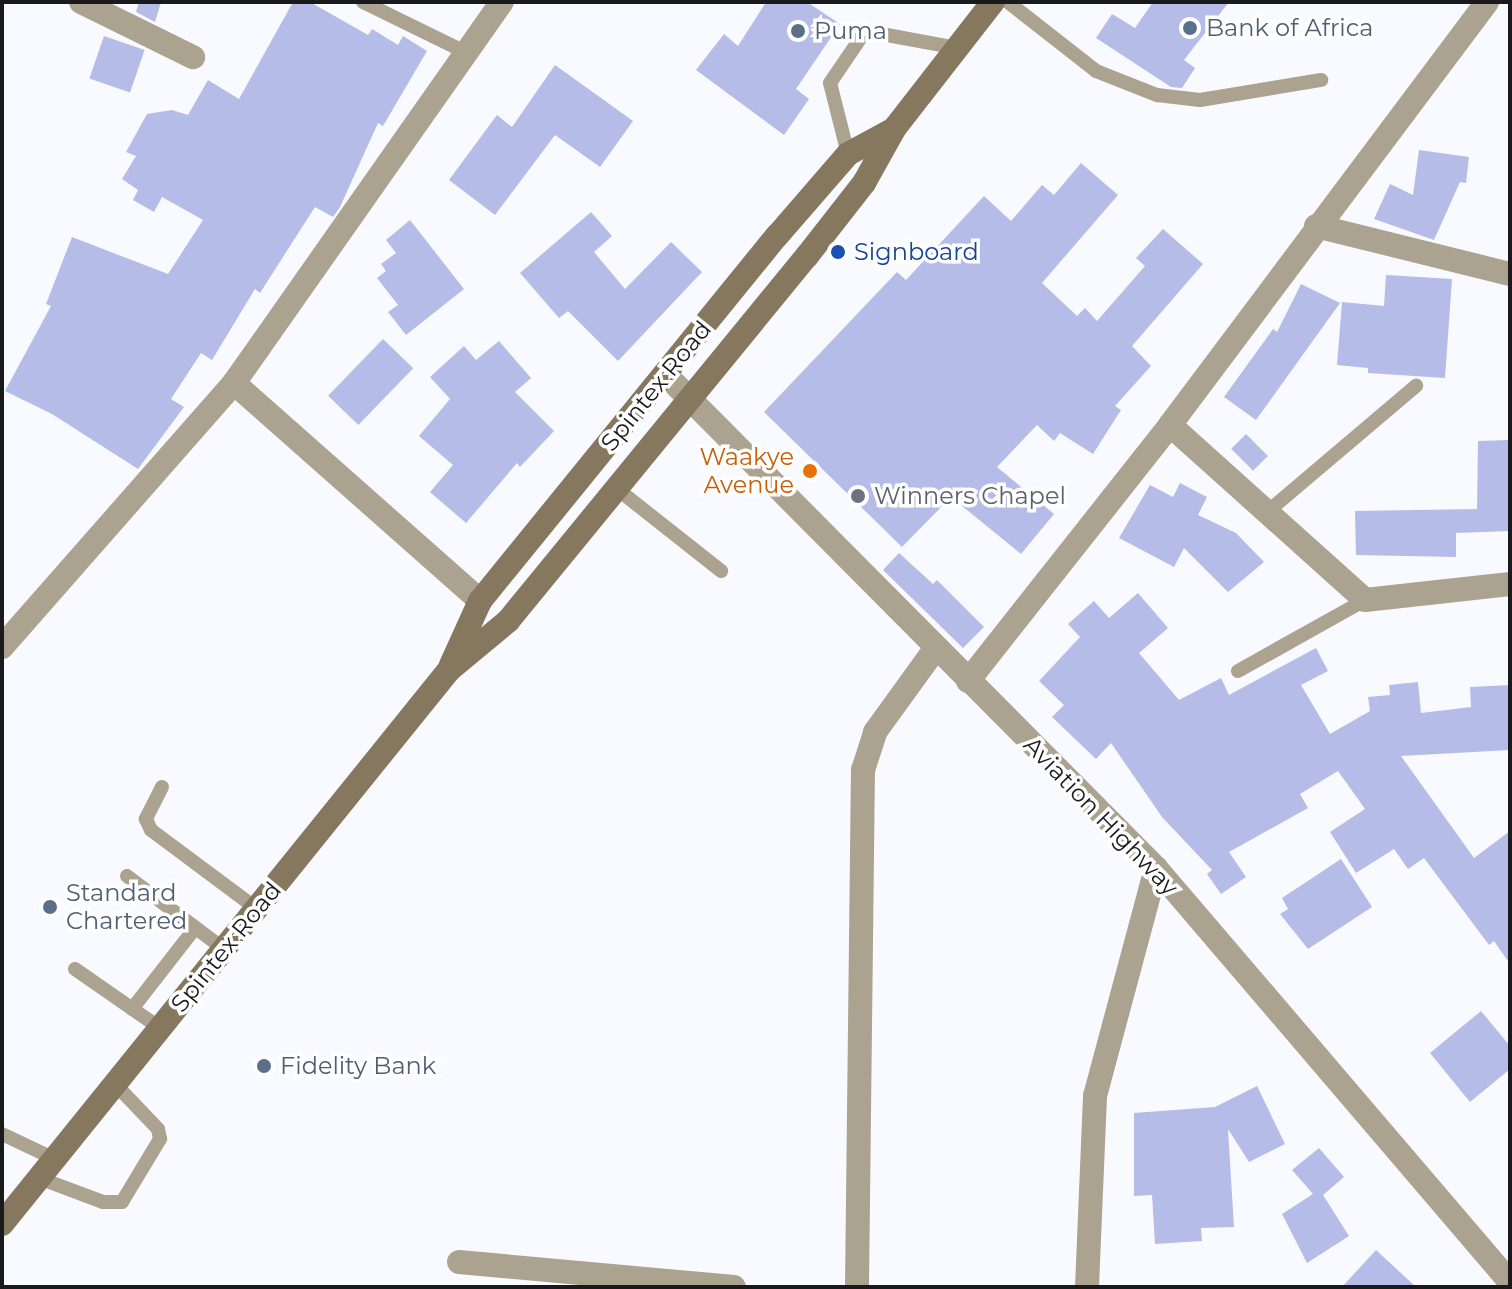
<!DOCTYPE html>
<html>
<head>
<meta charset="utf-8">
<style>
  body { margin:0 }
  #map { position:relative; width:1512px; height:1289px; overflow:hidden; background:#f9faff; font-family:Montserrat,sans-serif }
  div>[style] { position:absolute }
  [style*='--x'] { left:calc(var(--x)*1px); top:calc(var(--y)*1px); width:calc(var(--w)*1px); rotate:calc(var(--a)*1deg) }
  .building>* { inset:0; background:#b5bce7; transform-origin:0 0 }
  .lane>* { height:14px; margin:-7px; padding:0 7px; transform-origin:7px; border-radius:7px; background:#aba390 }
  .street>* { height:24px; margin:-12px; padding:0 12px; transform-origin:12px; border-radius:12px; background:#aba390 }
  .secondary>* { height:24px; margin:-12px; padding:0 12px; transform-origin:12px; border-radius:12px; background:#85785e }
  .dots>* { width:22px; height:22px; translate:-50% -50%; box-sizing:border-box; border:4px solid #fff; border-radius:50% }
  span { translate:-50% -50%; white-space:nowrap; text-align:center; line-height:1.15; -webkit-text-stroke:7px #fff; paint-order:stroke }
  .service-label { font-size:24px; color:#4e5e75 }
  .left { translate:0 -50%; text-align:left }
  .transit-label { font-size:24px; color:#164399 }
  .street-label { font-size:24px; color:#1a1a1c }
  .food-label { font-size:24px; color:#c56008 }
  .right { translate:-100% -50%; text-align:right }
  .worship-label { font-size:24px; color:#5b616d }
  .frame { position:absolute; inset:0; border:4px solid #1a1a1c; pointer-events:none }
</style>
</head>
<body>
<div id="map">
  <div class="building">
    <div style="clip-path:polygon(139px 2px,161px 2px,155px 22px,136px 12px)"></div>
    <div style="clip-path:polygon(293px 2px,310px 2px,368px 35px,372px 29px,398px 45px,403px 36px,427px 51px,383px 126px,378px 123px,340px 207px,333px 217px,315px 207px,260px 293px,255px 289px,212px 360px,201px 353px,171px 399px,184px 407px,138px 469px,52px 414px,5px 391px,51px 306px,46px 304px,72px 237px,168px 274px,203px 220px,162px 197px,154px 212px,133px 200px,138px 190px,122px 179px,136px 156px,126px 152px,147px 114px,172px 110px,188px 115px,208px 80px,239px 99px)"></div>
    <div style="clip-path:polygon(766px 2px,807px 2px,840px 24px,796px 89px,809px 99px,784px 135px,696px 70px,724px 34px,738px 46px)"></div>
    <div style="clip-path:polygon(1153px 2px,1229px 2px,1184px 60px,1195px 68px,1182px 88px,1171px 87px,1096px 38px,1112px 14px,1135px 28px)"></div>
    <div style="left:104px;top:36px;width:43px;height:45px;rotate:19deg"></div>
    <div style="clip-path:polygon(555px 65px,633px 121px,600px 167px,555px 135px,495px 215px,449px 180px,497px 115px,512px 127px)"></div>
    <div style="clip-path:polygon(1419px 150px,1469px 157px,1466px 183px,1460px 182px,1434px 240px,1374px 219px,1390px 184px,1413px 195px)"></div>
    <div style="clip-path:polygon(1081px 163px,1118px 195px,1042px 283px,1077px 316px,1085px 308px,1097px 321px,1145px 266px,1136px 258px,1163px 229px,1203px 264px,1132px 346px,1151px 366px,1115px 406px,1121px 410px,1093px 454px,1060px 433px,1054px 441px,1037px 425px,997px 467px,1054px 514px,1021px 554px,951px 497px,902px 547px,764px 412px,897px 272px,906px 280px,984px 196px,1011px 221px,1042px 185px,1054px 195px)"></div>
    <div style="clip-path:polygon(591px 212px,612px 236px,594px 252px,625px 289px,671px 242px,702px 272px,618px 361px,568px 311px,559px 318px,520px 273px)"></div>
    <div style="clip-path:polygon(410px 220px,464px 289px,406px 335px,388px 312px,398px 305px,377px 278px,386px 271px,381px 264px,396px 253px,386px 240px)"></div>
    <div style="clip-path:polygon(1386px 275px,1452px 279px,1445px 378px,1368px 373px,1368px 368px,1337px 365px,1342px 302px,1384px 306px)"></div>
    <div style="clip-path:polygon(1301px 284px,1340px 303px,1256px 420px,1224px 397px,1273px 329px,1277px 332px)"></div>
    <div style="left:383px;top:339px;width:42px;height:79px;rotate:44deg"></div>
    <div style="clip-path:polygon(499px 341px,531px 378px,515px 392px,554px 431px,520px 467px,517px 463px,466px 523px,430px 492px,453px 465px,419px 436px,450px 399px,430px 377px,464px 346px,476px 360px)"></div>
    <div style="left:1246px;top:434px;width:31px;height:21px;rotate:45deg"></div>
    <div style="clip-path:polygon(1510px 440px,1510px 531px,1456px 533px,1456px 557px,1356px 555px,1355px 511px,1477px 509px,1478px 441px)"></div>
    <div style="clip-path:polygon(1180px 483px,1207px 497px,1198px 515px,1236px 533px,1264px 562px,1228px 592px,1184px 548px,1174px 567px,1119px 538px,1150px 485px,1173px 497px)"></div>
    <div style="clip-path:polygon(899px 553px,933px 584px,937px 580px,984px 627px,963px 648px,883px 570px)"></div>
    <div style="clip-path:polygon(1138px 593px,1168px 628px,1139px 653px,1179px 700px,1221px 678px,1229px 695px,1316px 648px,1328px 671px,1301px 685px,1330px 734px,1370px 711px,1368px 697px,1390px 695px,1389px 685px,1418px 682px,1421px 713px,1471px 707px,1470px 687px,1510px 685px,1510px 750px,1401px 756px,1474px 858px,1510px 831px,1510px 964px,1494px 941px,1489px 945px,1424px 858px,1408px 869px,1394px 849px,1356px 873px,1330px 832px,1365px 809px,1338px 771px,1300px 794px,1308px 808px,1229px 852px,1246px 877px,1221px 894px,1207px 874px,1212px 870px,1162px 817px,1111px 743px,1096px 759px,1052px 717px,1064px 705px,1039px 681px,1080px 637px,1068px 624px,1094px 601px,1109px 618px)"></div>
    <div style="clip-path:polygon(1341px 859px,1372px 907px,1308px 949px,1280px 914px,1288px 909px,1282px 898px)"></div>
    <div style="clip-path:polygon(1481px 1011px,1510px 1046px,1510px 1069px,1470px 1102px,1430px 1053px)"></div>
    <div style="clip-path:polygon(1257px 1086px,1285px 1144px,1249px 1162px,1228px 1129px,1234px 1227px,1201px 1228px,1202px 1241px,1155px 1244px,1152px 1195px,1134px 1196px,1134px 1113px,1215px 1107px)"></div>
    <div style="clip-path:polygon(1319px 1148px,1344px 1177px,1323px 1195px,1349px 1236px,1307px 1263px,1282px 1214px,1313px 1194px,1292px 1170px)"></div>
    <div style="clip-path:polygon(1376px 1250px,1416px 1287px,1342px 1287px)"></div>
  </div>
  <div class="lane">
    <div style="--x:363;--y:2;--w:116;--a:26.1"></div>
    <div style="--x:1008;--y:2;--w:112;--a:38.1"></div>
    <div style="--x:1096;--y:71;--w:66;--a:21.5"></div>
    <div style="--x:1157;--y:95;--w:43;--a:6.6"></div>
    <div style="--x:1200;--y:100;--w:123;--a:-9.4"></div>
    <div style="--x:848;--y:154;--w:73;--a:-104.2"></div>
    <div style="--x:830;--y:83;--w:57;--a:-55.8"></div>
    <div style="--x:862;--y:36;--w:14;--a:-12"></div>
    <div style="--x:876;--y:33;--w:82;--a:10.5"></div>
    <div style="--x:616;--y:488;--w:134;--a:38.3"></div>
    <div style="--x:1266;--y:513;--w:197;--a:-40.3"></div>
    <div style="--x:1238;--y:671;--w:145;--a:-29.2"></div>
    <div style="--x:162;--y:787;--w:36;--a:117"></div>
    <div style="--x:146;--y:819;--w:12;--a:66"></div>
    <div style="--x:151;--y:830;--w:132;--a:36.7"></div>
    <div style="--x:127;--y:876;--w:121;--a:37"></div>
    <div style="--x:75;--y:969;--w:103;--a:34.8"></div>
    <div style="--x:132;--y:1009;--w:103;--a:-52.1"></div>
    <div style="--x:2;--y:1134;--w:59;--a:25.3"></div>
    <div style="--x:39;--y:1178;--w:68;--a:20.6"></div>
    <div style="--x:103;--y:1202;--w:19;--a:0"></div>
    <div style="--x:122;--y:1202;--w:74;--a:-58.9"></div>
    <div style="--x:160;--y:1139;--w:10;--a:-101"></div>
    <div style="--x:158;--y:1129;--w:62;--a:-133.7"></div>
  </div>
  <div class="street">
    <div style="--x:81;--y:2;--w:125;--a:26.2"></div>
    <div style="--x:1316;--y:226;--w:200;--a:13.9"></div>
    <div style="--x:666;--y:375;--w:695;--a:45.17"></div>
    <div style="--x:1156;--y:868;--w:545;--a:49.47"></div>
    <div style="--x:234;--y:383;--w:329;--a:41.5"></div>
    <div style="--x:1170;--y:425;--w:262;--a:41.9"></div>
    <div style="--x:1365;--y:600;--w:146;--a:-6.3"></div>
    <div style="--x:2;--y:647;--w:351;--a:-48.7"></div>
    <div style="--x:234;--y:383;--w:466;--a:-54.9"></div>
    <div style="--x:968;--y:681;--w:326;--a:-51.7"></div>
    <div style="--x:1170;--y:425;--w:529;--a:-53.15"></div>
    <div style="--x:459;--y:1262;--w:276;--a:5.2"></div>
    <div style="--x:857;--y:1287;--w:517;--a:-89.34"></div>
    <div style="--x:863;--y:770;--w:40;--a:-72"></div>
    <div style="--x:875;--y:732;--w:102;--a:-54.1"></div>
    <div style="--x:1087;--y:1287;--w:191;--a:-87.6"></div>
    <div style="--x:1095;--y:1096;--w:236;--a:-75"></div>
  </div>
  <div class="secondary">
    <div style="--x:451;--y:665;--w:70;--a:-65.6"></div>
    <div style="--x:480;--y:601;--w:471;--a:-50.9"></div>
    <div style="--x:777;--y:236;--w:108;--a:-49.1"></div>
    <div style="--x:848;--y:154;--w:52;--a:-28.5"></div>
    <div style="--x:2;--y:1224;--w:712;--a:-51.1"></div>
    <div style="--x:449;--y:670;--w:77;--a:-39.7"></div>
    <div style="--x:508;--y:621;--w:472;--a:-50.7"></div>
    <div style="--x:807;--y:256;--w:93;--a:-52"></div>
    <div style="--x:864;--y:183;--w:62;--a:-60.9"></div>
    <div style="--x:894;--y:129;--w:161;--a:-52.1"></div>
  </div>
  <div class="dots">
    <div style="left:1190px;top:28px;background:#5c6f8a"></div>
    <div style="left:798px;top:31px;background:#5c6f8a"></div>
    <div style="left:838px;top:252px;background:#1a4fb4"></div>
    <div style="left:810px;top:471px;background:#e8710a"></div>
    <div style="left:858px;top:496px;background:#6b7280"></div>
    <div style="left:50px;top:907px;background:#5c6f8a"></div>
    <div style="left:264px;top:1066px;background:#5c6f8a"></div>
  </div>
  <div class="service-label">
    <span class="left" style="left:1206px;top:28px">Bank of Africa</span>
    <span class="left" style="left:814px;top:31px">Puma</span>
    <span class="left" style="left:66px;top:907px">Standard<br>Chartered</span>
    <span class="left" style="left:280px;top:1066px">Fidelity Bank</span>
  </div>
  <div class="transit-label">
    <span class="left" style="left:854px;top:252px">Signboard</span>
  </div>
  <div class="street-label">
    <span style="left:656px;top:386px;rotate:-51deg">Spintex Road</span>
    <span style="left:1101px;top:816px;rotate:46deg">Aviation Highway</span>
    <span style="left:226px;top:947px;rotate:-51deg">Spintex Road</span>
  </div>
  <div class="food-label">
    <span class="right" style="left:794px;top:471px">Waakye<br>Avenue</span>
  </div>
  <div class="worship-label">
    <span class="left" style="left:874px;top:496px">Winners Chapel</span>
  </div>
  <div class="frame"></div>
</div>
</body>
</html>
